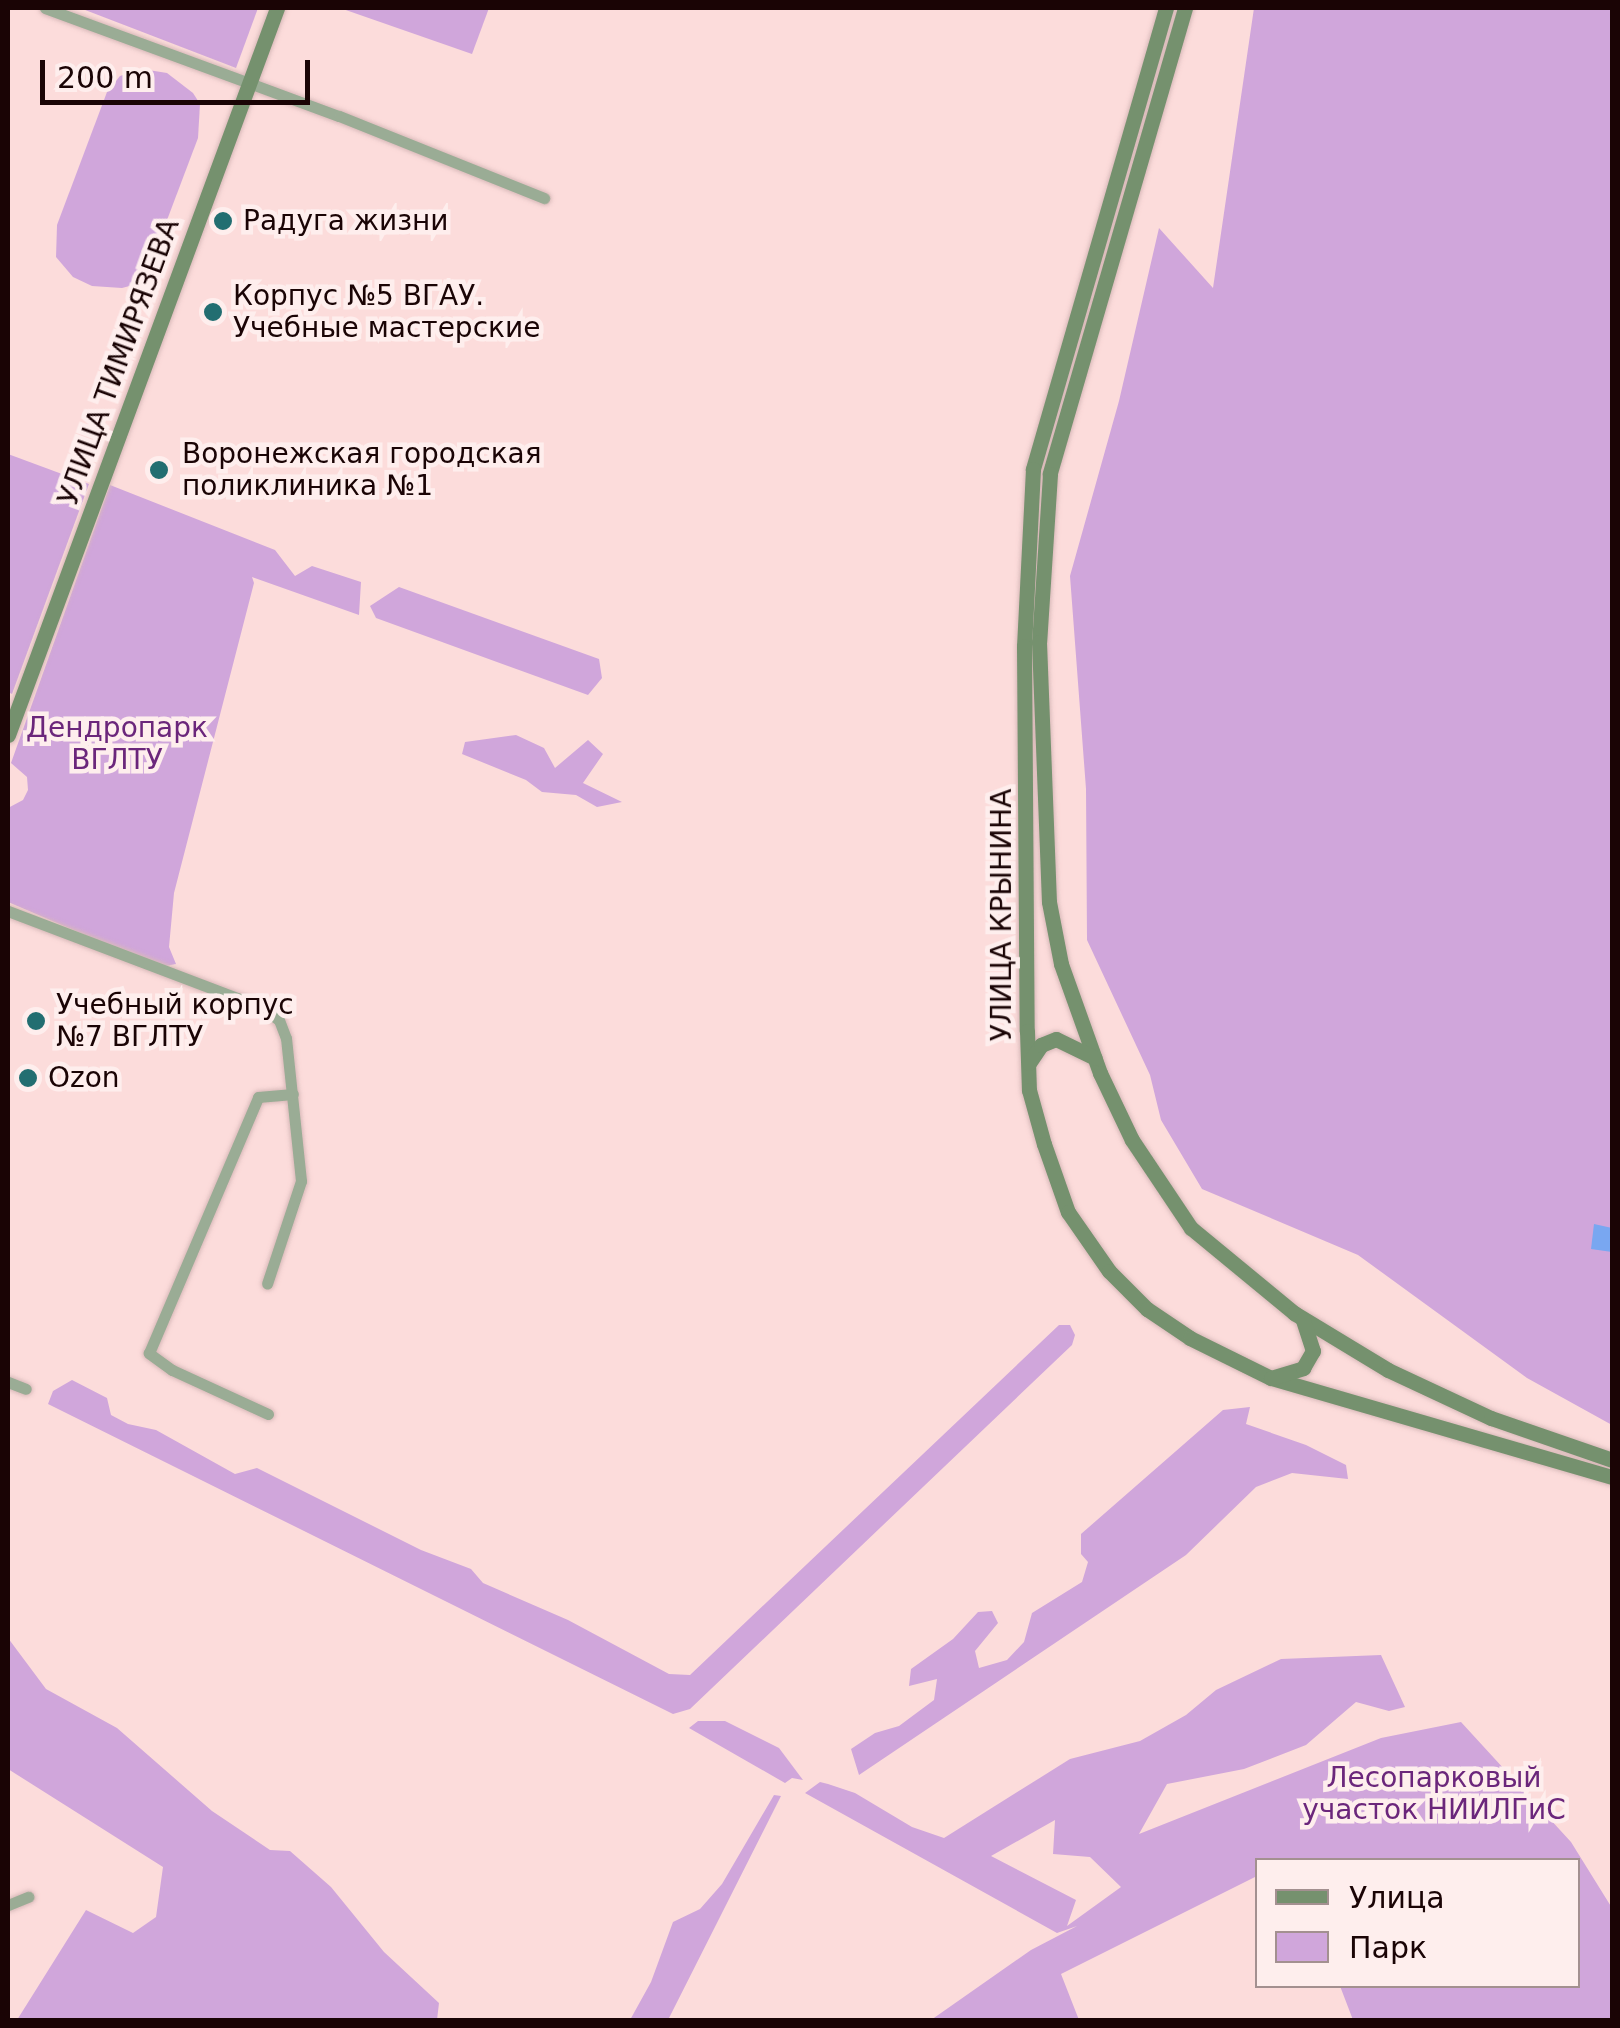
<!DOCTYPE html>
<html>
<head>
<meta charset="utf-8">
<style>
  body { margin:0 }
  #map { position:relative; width:1620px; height:2028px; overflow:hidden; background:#fcdcdb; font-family:"DejaVu Sans",sans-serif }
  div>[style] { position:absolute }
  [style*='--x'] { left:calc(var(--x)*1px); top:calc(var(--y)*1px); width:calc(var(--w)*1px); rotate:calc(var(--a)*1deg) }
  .green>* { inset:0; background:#d0a6db }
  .water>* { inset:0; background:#79a7f1 }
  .roads { filter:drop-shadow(0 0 2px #d8b9b9) drop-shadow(0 0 2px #d8b9b9) }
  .minor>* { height:11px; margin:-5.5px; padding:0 5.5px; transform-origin:5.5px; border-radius:5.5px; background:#9aac95 }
  .secondary>* { height:15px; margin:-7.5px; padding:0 7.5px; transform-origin:7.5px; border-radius:7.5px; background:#75916e }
  .dots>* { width:28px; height:28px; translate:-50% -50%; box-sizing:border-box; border:5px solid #feeeed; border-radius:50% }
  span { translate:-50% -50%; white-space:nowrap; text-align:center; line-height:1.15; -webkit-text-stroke:9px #feeeed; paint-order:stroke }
  .poi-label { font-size:28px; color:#1a0405 }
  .left { translate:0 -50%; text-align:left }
  .street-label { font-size:28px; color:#1a0405 }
  .park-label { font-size:28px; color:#6b267b }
  .frame { position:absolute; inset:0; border:10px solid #1a0405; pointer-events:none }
  .legend { position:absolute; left:1255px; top:1858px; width:325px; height:130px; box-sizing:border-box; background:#feeeed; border:2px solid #a39090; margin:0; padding:12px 18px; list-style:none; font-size:30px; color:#1a0405 }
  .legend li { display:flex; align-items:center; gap:20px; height:50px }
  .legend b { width:50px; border:2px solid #a39090 }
  .scale { position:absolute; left:40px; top:60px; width:270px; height:45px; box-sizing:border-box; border:5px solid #1a0405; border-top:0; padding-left:12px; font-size:30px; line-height:35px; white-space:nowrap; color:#1a0405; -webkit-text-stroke:8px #feeeed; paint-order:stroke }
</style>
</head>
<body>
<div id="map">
  <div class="green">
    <div style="clip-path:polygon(80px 8px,258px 8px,236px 68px)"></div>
    <div style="clip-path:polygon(340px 8px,489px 8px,472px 54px)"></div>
    <div style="clip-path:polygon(1254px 8px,1612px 8px,1612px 1425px,1527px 1378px,1358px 1255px,1202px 1189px,1161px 1120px,1150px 1075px,1087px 940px,1086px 789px,1070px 576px,1119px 401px,1159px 228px,1213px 288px)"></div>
    <div style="clip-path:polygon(142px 69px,167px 73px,193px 93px,200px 104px,198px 138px,147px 273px,137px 284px,122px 288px,92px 286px,73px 277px,56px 257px,57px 225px,107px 92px,120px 76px)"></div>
    <div style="clip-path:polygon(8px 454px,89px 484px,12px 694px,8px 692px)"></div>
    <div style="clip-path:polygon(110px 485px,275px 550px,295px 576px,312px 566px,361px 582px,359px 615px,252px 577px,254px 583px,174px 893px,169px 947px,176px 964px,160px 967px,8px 902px,8px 808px,23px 800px,28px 790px,27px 777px,11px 763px)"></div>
    <div style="clip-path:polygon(399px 587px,599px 659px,602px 678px,588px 695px,376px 618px,370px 606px)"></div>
    <div style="clip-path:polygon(516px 735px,544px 748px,555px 768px,588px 740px,603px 754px,583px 783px,622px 802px,597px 807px,576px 795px,542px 792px,526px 780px,462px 754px,465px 742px)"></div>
    <div style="clip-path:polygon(1059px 1325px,1070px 1325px,1075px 1335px,1072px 1345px,690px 1709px,673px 1714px,48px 1404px,53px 1391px,72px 1380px,107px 1398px,111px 1415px,128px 1424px,156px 1430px,235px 1474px,257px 1468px,421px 1550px,471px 1569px,483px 1583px,568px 1620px,669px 1674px,690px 1675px)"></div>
    <div style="clip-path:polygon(1250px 1407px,1246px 1424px,1306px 1445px,1346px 1465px,1348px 1479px,1292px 1473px,1256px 1487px,1186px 1555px,859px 1775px,851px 1749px,875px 1733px,899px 1726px,934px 1700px,937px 1679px,909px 1686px,911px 1669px,953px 1639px,978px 1612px,992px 1611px,998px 1623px,975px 1651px,979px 1668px,1007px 1660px,1024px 1642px,1032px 1613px,1082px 1582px,1088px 1562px,1081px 1554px,1081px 1534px,1223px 1410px)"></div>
    <div style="clip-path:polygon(8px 1638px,46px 1689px,117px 1728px,212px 1811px,270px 1850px,290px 1851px,331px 1887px,384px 1952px,439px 2003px,437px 2020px,17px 2020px,86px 1910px,133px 1933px,156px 1917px,163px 1867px,8px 1769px)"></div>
    <div style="clip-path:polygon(evenodd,1381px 1655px,1405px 1707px,1389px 1711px,1356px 1702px,1306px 1745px,1244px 1769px,1167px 1784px,1139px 1834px,1381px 1738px,1461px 1722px,1571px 1842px,1612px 1908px,1612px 2020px,1353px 2020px,1340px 1986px,1578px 1986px,1578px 1860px,1258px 1860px,1257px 1876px,1061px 1974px,1079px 2020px,931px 2020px,1031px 1950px,1077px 1926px,1057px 1933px,805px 1793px,820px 1782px,828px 1784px,855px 1793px,912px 1827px,944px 1838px,1070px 1759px,1140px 1741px,1186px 1715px,1216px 1690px,1281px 1659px,1381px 1655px,1055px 1820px,1053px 1854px,1090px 1857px,1121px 1887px,1067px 1926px,1076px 1900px,991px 1856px,1055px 1820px)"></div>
    <div style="clip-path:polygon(698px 1721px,725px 1721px,779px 1748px,803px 1780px,792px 1778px,785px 1783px,689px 1728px)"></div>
    <div style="clip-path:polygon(774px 1795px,781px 1796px,668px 2020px,630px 2020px,651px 1982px,673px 1922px,700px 1909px,722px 1884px)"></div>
  </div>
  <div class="water">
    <div style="clip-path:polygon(1594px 1224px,1612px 1228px,1612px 1252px,1591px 1249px)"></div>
  </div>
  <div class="roads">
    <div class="minor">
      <div style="--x:45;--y:8;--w:313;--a:20.2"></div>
      <div style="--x:339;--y:116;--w:221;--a:21.8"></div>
      <div style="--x:8;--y:911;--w:273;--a:20.8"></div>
      <div style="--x:263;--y:1008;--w:20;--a:37"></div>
      <div style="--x:279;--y:1020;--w:19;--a:69"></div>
      <div style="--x:286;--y:1038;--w:144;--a:84"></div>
      <div style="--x:301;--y:1181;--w:108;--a:108.3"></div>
      <div style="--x:8;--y:1382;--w:19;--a:21"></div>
      <div style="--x:268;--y:1414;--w:106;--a:-155.4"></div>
      <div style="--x:172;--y:1370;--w:29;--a:-144"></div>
      <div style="--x:149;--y:1353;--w:278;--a:-66.9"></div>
      <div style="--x:258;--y:1097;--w:35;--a:-5"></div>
      <div style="--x:8;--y:1905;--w:22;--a:-22"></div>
    </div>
    <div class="secondary">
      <div style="--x:1166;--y:8;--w:480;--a:106.1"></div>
      <div style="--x:1033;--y:469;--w:177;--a:92.9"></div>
      <div style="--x:1024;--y:646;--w:385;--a:89.6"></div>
      <div style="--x:1027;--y:1031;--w:59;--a:88.1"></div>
      <div style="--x:1029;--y:1090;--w:56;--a:74.5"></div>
      <div style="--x:1044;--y:1144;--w:72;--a:70.6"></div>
      <div style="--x:1068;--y:1212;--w:72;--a:55.2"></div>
      <div style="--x:1109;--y:1271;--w:54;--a:45"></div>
      <div style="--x:1147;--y:1309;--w:52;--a:34"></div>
      <div style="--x:1190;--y:1338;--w:90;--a:26.3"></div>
      <div style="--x:1271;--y:1378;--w:355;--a:16.2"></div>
      <div style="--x:1185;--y:8;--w:485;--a:106.2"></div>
      <div style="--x:1050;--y:474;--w:168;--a:93.7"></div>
      <div style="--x:1039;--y:642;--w:260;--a:87.8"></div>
      <div style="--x:1049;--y:902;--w:63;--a:79"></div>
      <div style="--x:1061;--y:964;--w:116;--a:70.3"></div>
      <div style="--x:1100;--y:1073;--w:74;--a:64.5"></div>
      <div style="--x:1132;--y:1140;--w:106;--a:56.2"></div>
      <div style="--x:1191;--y:1228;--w:134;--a:39.5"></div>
      <div style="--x:1294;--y:1313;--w:110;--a:31.2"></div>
      <div style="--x:1388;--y:1370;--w:114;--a:25"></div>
      <div style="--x:1491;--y:1418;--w:128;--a:19.1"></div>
      <div style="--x:8;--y:735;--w:775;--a:-69.69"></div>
      <div style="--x:1029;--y:1063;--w:22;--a:-56"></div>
      <div style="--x:1041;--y:1045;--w:16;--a:-22"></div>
      <div style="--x:1056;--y:1039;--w:43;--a:26"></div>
      <div style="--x:1271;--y:1378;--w:34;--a:-17"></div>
      <div style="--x:1303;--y:1368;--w:20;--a:-60"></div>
      <div style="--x:1313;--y:1351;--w:33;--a:-108"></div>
    </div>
  </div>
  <div class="dots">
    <div style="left:223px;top:221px;background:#226e71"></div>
    <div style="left:213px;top:312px;background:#226e71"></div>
    <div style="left:159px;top:470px;background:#226e71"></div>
    <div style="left:36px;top:1021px;background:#226e71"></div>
    <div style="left:28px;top:1078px;background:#226e71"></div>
  </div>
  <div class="poi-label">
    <span class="left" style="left:243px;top:221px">Радуга жизни</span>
    <span class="left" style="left:233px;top:312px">Корпус №5 ВГАУ.<br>Учебные мастерские</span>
    <span class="left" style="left:182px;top:470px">Воронежская городская<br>поликлиника №1</span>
    <span class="left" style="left:56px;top:1021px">Учебный корпус<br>№7 ВГЛТУ</span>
    <span class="left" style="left:48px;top:1078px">Ozon</span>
  </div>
  <div class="street-label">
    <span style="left:119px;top:362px;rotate:-70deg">УЛИЦА ТИМИРЯЗЕВА</span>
    <span style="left:1002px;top:915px;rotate:-90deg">УЛИЦА КРЫНИНА</span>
  </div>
  <div class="park-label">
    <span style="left:117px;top:744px">Дендропарк<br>ВГЛТУ</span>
    <span style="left:1434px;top:1794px">Лесопарковый<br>участок НИИЛГиС</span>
  </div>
  <div class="frame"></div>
  <ul class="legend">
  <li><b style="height:12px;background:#75916e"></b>Улица</li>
  <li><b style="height:28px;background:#d0a6db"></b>Парк</li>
  </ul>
  <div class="scale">200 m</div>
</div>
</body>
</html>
